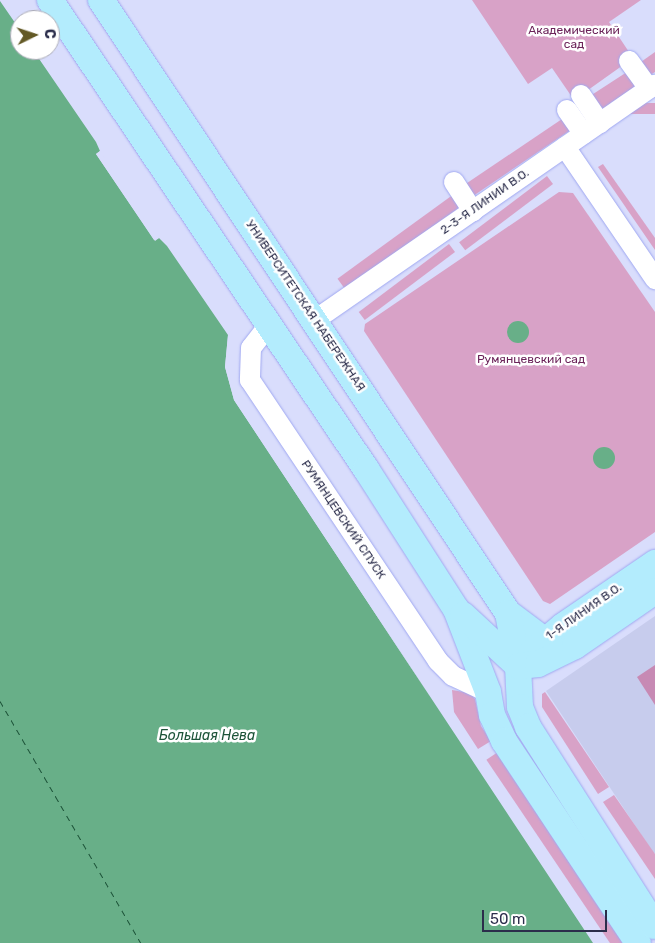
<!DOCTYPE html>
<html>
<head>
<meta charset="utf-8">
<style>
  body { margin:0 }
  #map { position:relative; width:655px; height:943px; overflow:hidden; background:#d9ddfc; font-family:Rubik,sans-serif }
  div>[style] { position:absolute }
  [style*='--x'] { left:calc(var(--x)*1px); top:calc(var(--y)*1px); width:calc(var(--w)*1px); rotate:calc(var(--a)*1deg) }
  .built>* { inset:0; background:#c7cced }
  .green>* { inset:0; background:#d8a2c7; transform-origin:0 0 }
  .forest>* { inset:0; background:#c78ab4 }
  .water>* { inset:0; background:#68af88 }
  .round { border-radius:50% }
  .pier>* { inset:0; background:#d9ddfc }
  .ferry>* { height:1px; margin-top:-0.5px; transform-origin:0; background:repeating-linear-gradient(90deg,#1c5338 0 6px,transparent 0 11px) }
  .roads { filter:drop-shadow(0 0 1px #a0a8f1) drop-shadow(0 0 1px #a0a8f1) }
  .minor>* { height:20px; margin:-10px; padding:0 10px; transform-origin:10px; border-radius:10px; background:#fff }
  .major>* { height:26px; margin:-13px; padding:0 13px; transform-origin:13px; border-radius:13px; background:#b3ecfd }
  span { translate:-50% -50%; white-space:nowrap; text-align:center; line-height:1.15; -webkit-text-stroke:5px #fff; paint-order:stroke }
  .park-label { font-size:12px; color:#6b2359 }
  .street-label { font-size:12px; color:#2b2d4b }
  .water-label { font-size:14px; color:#1c5338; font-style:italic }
  .north { position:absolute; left:10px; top:10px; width:50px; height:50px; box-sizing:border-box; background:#fff; border:1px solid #aaabb7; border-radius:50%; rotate:86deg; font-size:14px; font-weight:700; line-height:20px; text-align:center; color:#2b2d4b }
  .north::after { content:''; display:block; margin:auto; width:18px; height:22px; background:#635925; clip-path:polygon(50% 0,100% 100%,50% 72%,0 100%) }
  .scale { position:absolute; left:482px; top:910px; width:125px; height:22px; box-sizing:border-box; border:2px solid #2b2d4b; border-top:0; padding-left:6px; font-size:15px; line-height:18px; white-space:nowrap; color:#2b2d4b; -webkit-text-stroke:4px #fff; paint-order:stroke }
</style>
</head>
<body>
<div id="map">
  <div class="built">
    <div style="clip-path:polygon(655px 616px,655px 853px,654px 854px,546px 691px)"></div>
  </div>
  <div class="green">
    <div style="clip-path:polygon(472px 0,641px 0,609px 22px,633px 58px,574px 100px,552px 68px,528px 84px)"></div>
    <div style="clip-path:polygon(655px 52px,655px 72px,647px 77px,638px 64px)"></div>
    <div style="left:627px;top:72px;width:17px;height:45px;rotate:57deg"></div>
    <div style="left:655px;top:103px;width:11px;height:69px;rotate:90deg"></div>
    <div style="left:565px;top:117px;width:14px;height:123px;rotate:56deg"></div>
    <div style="clip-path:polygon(603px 164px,655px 238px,655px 250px,598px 167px)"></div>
    <div style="left:547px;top:176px;width:10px;height:110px;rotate:53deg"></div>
    <div style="clip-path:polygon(559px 192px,573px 193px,655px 312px,655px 532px,550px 604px,543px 601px,364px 331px,365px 324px)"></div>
    <div style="left:454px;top:194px;width:14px;height:144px;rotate:54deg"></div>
    <div style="left:449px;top:244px;width:10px;height:113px;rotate:53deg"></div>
    <div style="clip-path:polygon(452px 690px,470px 693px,475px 699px,481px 726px,491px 741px,478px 749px,454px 712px)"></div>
    <div style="clip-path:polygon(545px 692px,609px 787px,598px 794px,542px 707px,542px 694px)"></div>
    <div style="left:498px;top:752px;width:229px;height:14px;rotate:56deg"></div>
    <div style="clip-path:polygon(614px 795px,655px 854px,655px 879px,603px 802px)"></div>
  </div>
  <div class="forest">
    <div style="clip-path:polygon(655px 665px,655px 705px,637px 677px)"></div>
  </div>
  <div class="water">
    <div style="clip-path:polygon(0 1px,20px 30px,20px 50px,33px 50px,96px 142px,100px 151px,96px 154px,154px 240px,159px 238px,167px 246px,228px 335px,225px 367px,234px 400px,593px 943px,0 943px)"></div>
    <div class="round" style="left:507px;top:321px;width:22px;height:22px"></div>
    <div class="round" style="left:593px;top:447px;width:22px;height:22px"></div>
  </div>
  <div class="pier">
    <div style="clip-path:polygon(100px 151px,155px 237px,159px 238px,155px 241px,96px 154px)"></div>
    <div style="clip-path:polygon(228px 335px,228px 367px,236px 399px,431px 698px,234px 400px,225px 367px)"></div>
  </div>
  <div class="ferry">
    <div style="--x:0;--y:701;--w:280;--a:59.8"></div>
  </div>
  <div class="roads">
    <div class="minor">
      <div style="--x:629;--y:61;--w:34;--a:54"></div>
      <div style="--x:581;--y:95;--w:34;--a:56"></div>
      <div style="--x:567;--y:110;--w:29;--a:55"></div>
      <div style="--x:565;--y:147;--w:160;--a:55.7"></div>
      <div style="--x:454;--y:182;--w:35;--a:57"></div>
      <div style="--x:315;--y:320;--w:413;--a:-34.7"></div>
      <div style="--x:269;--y:325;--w:29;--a:128"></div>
      <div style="--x:251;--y:348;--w:32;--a:92"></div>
      <div style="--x:250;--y:380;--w:338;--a:56.2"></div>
      <div style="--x:438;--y:661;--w:21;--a:45"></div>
      <div style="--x:453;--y:676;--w:38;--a:25"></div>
    </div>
    <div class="major">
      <div style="--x:50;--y:0;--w:566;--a:56.03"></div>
      <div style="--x:366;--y:469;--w:166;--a:57.3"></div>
      <div style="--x:456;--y:609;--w:89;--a:68.9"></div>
      <div style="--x:488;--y:692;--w:23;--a:80"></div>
      <div style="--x:492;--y:715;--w:29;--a:65"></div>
      <div style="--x:504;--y:741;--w:242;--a:56.4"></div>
      <div style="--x:101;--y:0;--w:736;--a:56.42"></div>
      <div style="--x:508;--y:613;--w:45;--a:36.9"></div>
      <div style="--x:508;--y:613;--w:54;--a:79.3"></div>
      <div style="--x:518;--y:666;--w:41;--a:87.2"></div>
      <div style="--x:520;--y:707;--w:22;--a:68"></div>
      <div style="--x:528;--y:727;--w:236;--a:57.5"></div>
      <div style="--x:463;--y:615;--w:75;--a:42.8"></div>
      <div style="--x:531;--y:653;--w:42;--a:-40.2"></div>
      <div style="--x:563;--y:626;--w:112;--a:-34.4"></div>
      <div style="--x:519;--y:666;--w:19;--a:-6"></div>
      <div style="--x:538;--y:664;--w:41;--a:-25.9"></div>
      <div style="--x:575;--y:646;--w:97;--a:-34.5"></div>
    </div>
  </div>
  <div class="park-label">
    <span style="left:574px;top:38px">Академический<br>сад</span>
    <span style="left:531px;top:360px">Румянцевский сад</span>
  </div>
  <div class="street-label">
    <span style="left:485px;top:202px;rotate:-35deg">2-3-Я ЛИНИИ В.О.</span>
    <span style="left:305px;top:306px;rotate:56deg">УНИВЕРСИТЕТСКАЯ НАБЕРЕЖНАЯ</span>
    <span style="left:343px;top:520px;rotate:56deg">РУМЯНЦЕВСКИЙ СПУСК</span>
    <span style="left:584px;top:612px;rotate:-35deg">1-Я ЛИНИЯ В.О.</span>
  </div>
  <div class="water-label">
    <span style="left:207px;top:736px">Большая Нева</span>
  </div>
  <div class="north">С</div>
  <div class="scale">50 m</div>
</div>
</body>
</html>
